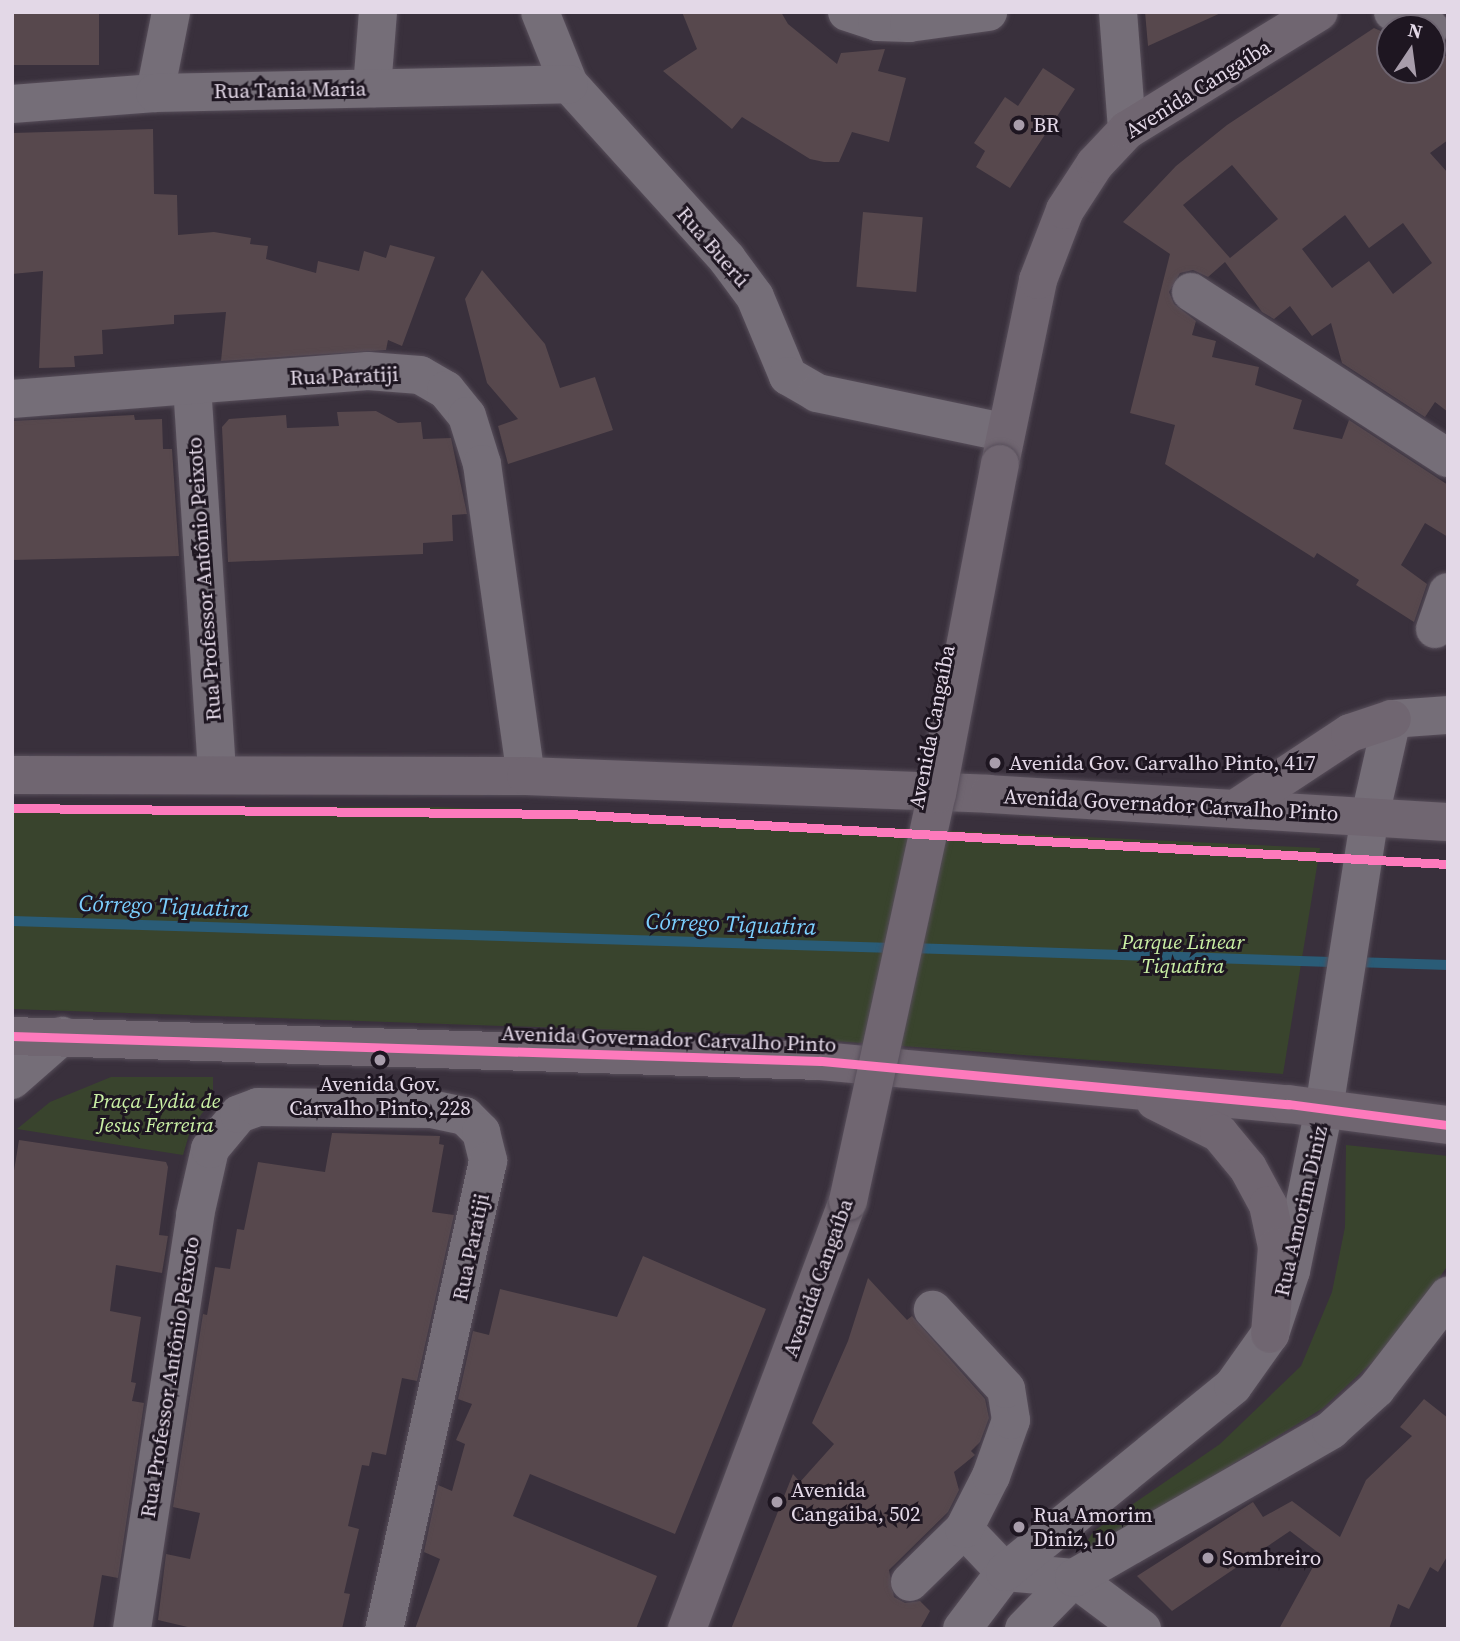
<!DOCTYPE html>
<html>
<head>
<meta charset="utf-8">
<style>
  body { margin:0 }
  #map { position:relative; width:1460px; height:1641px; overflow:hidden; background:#39303c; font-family:"Source Serif 4",serif }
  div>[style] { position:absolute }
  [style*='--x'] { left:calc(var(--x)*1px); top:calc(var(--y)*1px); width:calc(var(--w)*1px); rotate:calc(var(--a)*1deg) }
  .green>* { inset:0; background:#39442d }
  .stream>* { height:10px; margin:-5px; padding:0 5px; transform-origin:5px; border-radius:5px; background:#2a5c77 }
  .building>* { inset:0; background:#57484d; transform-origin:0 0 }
  .roads { filter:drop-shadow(0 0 2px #574e5a) drop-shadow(0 0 2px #574e5a) }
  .minor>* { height:38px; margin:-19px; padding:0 19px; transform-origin:19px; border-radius:19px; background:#756e78 }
  .major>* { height:38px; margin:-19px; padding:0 19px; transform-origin:19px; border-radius:19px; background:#706671 }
  .bridges { filter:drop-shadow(0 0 2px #574e5a) drop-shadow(0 0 2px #574e5a) }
  .major-bridge>* { height:38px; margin:-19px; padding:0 19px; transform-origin:19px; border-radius:19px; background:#706671 }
  .cycleway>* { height:9px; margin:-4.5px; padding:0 4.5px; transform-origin:4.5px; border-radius:4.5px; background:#fd7abc }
  .dots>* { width:19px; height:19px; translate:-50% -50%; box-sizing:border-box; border:4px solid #1e1621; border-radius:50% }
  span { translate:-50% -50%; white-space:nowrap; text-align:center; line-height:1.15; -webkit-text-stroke:6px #1e1621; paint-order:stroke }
  .street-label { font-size:21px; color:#e3d8e7 }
  .poi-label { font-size:21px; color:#e3d8e7 }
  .left { translate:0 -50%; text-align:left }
  .park-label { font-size:21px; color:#caf0a5; font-style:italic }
  .water-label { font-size:23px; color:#7bcffe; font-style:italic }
  .frame { position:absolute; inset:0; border:14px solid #e3d8e7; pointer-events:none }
  .north { position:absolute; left:1376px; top:14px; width:70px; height:70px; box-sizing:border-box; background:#1e1621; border:2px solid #6d6470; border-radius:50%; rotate:13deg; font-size:19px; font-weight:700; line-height:28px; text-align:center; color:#e3d8e7 }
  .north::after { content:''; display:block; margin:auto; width:24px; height:32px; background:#a89dab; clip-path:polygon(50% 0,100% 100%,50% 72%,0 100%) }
</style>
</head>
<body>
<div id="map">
  <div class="green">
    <div style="clip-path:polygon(12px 806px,438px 807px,1320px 848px,1283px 1074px,738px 1034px,12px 1009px)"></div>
    <div style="clip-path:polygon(111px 1077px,213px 1077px,213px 1099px,191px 1128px,183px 1155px,17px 1129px,50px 1102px)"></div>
    <div style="clip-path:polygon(1346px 1145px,1448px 1156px,1448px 1265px,1400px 1336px,1323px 1408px,1091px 1552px,1086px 1543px,1094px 1531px,1220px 1444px,1301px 1366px,1332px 1292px,1345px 1227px)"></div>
  </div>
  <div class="stream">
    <div style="--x:12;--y:921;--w:882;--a:1.75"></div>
    <div style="--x:910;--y:948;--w:429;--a:1.9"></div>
    <div style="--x:1354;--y:962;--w:94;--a:1.8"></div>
  </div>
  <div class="building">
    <div style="left:12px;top:12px;width:87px;height:53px"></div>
    <div style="clip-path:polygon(682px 12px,781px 12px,788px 24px,837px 64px,841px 53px,885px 49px,878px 71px,906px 78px,889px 142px,852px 132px,839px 162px,824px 162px,810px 159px,742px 117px,732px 129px,663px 71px,697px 49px)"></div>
    <div style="clip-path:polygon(1145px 12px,1223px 12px,1148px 46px)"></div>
    <div style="clip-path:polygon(evenodd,1374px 28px,1390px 35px,1390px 70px,1432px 70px,1432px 51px,1448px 57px,1448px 140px,1430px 153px,1448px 173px,1448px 412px,1435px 402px,1425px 417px,1342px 363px,1331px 323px,1312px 336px,1290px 306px,1274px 319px,1262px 312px,1225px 262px,1208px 277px,1193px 270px,1180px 273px,1169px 292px,1174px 304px,1196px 321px,1192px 335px,1216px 341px,1212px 357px,1259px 367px,1255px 385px,1302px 400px,1293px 429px,1342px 439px,1349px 420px,1448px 485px,1448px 537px,1425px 523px,1401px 565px,1427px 584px,1414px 622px,1356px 585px,1359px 580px,1317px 553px,1314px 558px,1165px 464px,1175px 425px,1130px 413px,1170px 254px,1123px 222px,1176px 166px,1227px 125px,1374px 28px,1232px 165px,1278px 219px,1230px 258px,1183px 205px,1232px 165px,1374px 28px,1345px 215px,1369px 248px,1403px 223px,1432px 263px,1393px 294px,1369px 261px,1332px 288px,1302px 249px,1345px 215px)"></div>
    <div style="clip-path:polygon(1043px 68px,1075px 89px,1010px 188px,976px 167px,985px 151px,974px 143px,1005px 97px,1018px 106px)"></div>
    <div style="clip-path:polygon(153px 129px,154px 194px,177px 195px,178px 235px,214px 232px,251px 238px,250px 244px,268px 246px,266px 259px,316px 273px,318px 261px,359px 271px,364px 251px,386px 258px,390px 245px,435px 257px,402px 346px,388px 340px,386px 350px,221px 361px,226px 312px,174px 315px,174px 324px,102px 330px,103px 354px,74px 356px,75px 367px,39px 368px,43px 271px,12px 274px,12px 133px)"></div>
    <div style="left:863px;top:212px;width:60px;height:75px;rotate:5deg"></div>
    <div style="clip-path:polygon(482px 270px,545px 344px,560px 388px,595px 377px,613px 430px,508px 464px,498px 426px,518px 419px,487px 383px,465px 299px)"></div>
    <div style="clip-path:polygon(376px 411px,398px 423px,421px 422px,423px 439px,451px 438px,467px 514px,452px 515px,453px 541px,423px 543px,423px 554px,228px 562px,222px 427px,229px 419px,286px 415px,287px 428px,339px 426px,337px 412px)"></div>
    <div style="clip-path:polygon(134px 415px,135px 420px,162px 419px,163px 449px,172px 449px,179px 556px,12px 560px,12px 421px)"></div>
    <div style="clip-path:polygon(332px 1133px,440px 1136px,439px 1144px,444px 1145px,432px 1212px,454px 1215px,417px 1381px,402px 1378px,386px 1455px,372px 1452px,369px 1466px,362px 1465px,348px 1526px,359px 1529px,344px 1593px,350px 1594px,342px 1629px,196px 1629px,158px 1620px,166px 1554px,190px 1559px,200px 1513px,173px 1507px,203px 1314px,207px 1315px,215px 1267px,230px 1269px,237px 1229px,244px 1230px,258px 1162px,325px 1172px)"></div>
    <div style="clip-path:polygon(19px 1140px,166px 1162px,168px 1167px,159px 1235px,168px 1236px,162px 1273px,116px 1265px,110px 1311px,141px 1317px,131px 1382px,136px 1383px,132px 1401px,144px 1403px,118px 1578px,102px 1575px,93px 1629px,12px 1629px,12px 1183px)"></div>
    <div style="clip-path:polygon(643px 1256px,766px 1309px,675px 1534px,530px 1474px,513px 1516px,657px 1576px,636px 1629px,415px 1629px,440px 1559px,424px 1552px,438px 1485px,452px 1491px,465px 1444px,456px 1440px,472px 1404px,458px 1399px,473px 1331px,489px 1335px,500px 1289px,617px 1317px)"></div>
    <div style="clip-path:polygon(868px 1278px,907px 1320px,912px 1316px,985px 1399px,989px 1418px,980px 1442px,971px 1451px,975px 1455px,954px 1472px,959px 1490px,948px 1512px,889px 1570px,894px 1597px,905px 1603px,920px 1601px,930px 1611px,920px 1629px,731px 1629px,793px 1474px,800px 1482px,834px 1444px,812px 1423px,848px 1341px)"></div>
    <div style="clip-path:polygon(1424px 1399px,1448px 1418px,1448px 1555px,1438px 1572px,1430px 1567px,1409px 1609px,1398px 1604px,1389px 1629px,1279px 1629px,1320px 1554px,1290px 1531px,1172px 1611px,1137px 1576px,1253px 1502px,1263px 1517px,1292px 1501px,1340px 1537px,1366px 1480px,1412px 1436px,1400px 1427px)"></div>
  </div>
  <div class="roads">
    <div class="minor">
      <div style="--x:540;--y:12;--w:78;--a:68.1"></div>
      <div style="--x:569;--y:84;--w:236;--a:47.9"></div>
      <div style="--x:727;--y:259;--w:47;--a:53.6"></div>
      <div style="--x:755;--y:297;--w:86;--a:67.3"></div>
      <div style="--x:788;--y:376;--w:34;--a:30"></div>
      <div style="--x:817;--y:393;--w:193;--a:11.9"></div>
      <div style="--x:847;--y:12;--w:32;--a:18"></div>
      <div style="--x:877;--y:22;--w:32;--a:2"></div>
      <div style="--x:909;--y:23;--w:80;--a:-7.9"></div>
      <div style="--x:1118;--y:12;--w:118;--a:85.6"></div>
      <div style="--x:1393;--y:12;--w:40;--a:23.4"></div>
      <div style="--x:372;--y:88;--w:76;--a:-85.5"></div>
      <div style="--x:155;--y:93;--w:83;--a:-78.8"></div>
      <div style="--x:12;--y:104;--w:143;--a:-4.4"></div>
      <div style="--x:155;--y:93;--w:414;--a:-1.2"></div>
      <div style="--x:1191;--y:292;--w:306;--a:32.9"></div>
      <div style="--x:192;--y:385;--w:389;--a:86.3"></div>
      <div style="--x:12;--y:399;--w:357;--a:-4.5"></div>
      <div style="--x:368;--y:371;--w:52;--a:4.4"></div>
      <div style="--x:420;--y:375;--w:30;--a:30"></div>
      <div style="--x:446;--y:390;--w:33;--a:51"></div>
      <div style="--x:467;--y:416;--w:50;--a:72.6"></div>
      <div style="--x:482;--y:464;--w:315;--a:82"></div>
      <div style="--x:1435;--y:629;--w:39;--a:-71"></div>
      <div style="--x:12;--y:1080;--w:67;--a:-41.3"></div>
      <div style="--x:964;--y:1529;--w:59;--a:46.4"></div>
      <div style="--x:1005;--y:1572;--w:69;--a:5"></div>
      <div style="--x:1074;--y:1578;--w:85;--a:36.9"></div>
      <div style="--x:910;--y:1582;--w:76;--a:-44.5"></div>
      <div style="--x:964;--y:1529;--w:59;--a:-63"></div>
      <div style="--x:991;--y:1476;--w:59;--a:-70.3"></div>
      <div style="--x:1011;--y:1420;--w:31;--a:-99"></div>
      <div style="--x:1006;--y:1389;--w:108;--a:-132.7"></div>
      <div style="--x:132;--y:1629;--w:419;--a:-81.3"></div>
      <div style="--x:195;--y:1215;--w:68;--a:-77.2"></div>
      <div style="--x:210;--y:1149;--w:45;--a:-50.4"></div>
      <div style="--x:239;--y:1114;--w:20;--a:-20"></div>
      <div style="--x:258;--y:1107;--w:173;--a:0.7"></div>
      <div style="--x:431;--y:1109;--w:35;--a:12"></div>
      <div style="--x:465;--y:1116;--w:23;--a:45"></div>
      <div style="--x:481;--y:1132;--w:30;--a:76"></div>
      <div style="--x:488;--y:1161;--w:479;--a:102.5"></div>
      <div style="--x:962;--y:1629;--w:71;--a:-53"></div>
      <div style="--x:1005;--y:1572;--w:294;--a:-39.2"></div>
      <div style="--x:1233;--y:1386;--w:64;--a:-54.6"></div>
      <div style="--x:1270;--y:1334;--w:66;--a:-71.6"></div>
      <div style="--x:1291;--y:1271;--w:165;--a:-78.5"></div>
      <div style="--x:1324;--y:1109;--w:297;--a:-81.1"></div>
      <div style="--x:1370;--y:816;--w:99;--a:-77.2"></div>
      <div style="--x:1392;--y:719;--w:56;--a:-4.1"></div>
      <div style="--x:1024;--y:1629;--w:71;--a:-45.6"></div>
      <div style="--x:1074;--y:1578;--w:297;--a:-29.9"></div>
      <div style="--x:1331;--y:1430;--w:61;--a:-42.3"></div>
      <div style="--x:1376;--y:1389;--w:118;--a:-52.3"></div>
    </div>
    <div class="major">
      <div style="--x:1000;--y:464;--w:188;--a:-78.3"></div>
      <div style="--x:1038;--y:280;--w:75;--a:-68.9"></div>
      <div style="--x:1065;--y:210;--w:55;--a:-56.9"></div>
      <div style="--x:1095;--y:164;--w:47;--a:-46.7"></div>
      <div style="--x:1127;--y:130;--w:225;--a:-31.6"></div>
      <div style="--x:12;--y:775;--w:514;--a:0.11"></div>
      <div style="--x:526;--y:776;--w:463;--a:2.2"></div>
      <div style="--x:989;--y:794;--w:460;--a:3.5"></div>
      <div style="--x:1238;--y:807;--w:134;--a:-33.5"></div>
      <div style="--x:1350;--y:733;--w:44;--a:-18.4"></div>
      <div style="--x:12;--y:1036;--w:809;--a:1.77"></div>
      <div style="--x:821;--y:1061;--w:469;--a:5.3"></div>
      <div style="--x:1288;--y:1104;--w:161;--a:7.5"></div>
      <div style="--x:1155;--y:1101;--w:72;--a:26.6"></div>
      <div style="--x:1219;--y:1133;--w:45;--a:50.4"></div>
      <div style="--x:1248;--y:1168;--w:42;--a:61.6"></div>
      <div style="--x:1268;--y:1205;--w:43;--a:77.9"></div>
      <div style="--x:1277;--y:1247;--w:87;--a:94.6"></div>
      <div style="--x:687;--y:1629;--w:457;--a:-69.4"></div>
    </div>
  </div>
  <div class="bridges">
    <div class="major-bridge">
      <div style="--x:848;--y:1201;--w:417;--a:-77.7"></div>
      <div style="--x:937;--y:794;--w:336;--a:-79.2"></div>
    </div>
  </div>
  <div class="cycleway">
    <div style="--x:12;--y:808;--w:557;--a:0.62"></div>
    <div style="--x:569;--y:814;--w:880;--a:3.26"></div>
    <div style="--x:12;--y:1036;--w:809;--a:1.77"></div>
    <div style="--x:821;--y:1061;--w:469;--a:5.3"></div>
    <div style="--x:1288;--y:1104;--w:161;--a:7.5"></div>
  </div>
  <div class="dots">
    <div style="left:1019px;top:125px;background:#a89dab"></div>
    <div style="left:995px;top:763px;background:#a89dab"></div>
    <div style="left:380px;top:1060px;background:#a89dab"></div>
    <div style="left:777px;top:1502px;background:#a89dab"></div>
    <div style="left:1019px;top:1527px;background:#a89dab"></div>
    <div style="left:1208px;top:1558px;background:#a89dab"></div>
  </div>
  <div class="street-label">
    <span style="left:1198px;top:89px;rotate:-32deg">Avenida Cangaíba</span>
    <span style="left:290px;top:90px;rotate:-1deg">Rua Tania Maria</span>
    <span style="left:713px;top:247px;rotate:49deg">Rua Buerú</span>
    <span style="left:344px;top:376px;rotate:-2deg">Rua Paratiji</span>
    <span style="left:204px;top:579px;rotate:-94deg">Rua Professor Antônio Peixoto</span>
    <span style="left:932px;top:727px;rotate:-79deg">Avenida Cangaíba</span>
    <span style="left:1171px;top:805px;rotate:3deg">Avenida Governador Carvalho Pinto</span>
    <span style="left:669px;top:1039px;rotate:2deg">Avenida Governador Carvalho Pinto</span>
    <span style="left:1301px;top:1211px;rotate:-77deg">Rua Amorim Diniz</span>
    <span style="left:471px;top:1247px;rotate:-78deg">Rua Paratiji</span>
    <span style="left:818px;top:1278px;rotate:-70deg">Avenida Cangaíba</span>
    <span style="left:170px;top:1377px;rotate:-81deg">Rua Professor Antônio Peixoto</span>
  </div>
  <div class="poi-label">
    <span class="left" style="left:1033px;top:125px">BR</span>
    <span class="left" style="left:1009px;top:763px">Avenida Gov. Carvalho Pinto, 417</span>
    <span style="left:380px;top:1096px">Avenida Gov.<br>Carvalho Pinto, 228</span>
    <span class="left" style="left:791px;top:1502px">Avenida<br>Cangaiba, 502</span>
    <span class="left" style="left:1033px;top:1527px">Rua Amorim<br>Diniz, 10</span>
    <span class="left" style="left:1222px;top:1558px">Sombreiro</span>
  </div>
  <div class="park-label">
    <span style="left:1183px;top:954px">Parque Linear<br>Tiquatira</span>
    <span style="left:156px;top:1113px">Praça Lydia de<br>Jesus Ferreira</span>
  </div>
  <div class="water-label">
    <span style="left:164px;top:906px;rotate:2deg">Córrego Tiquatira</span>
    <span style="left:731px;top:924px;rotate:2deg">Córrego Tiquatira</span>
  </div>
  <div class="frame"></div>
  <div class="north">N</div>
</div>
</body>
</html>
